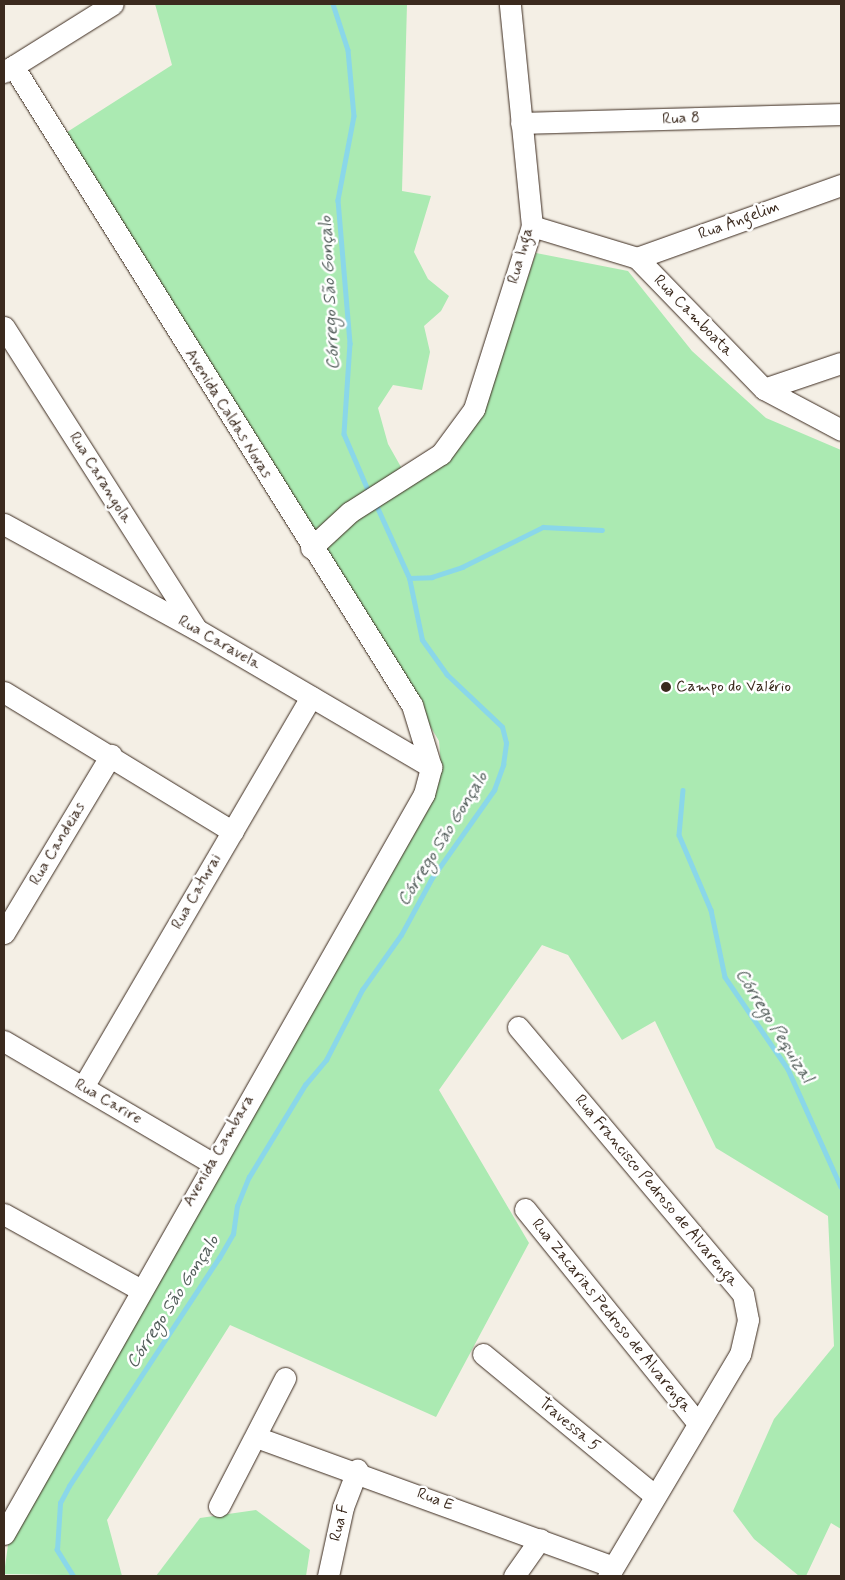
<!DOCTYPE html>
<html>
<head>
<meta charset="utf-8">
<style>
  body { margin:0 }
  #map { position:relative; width:845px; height:1580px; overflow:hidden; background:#f4efe5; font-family:Mynerve,sans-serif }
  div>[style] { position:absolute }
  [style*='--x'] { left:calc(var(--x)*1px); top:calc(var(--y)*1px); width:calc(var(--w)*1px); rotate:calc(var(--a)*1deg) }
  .green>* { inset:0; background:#abeab2 }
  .stream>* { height:4.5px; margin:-2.25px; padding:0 2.25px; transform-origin:2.25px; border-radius:2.25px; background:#8ad7e9 }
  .roads { filter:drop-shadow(0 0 1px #3b2a1e) drop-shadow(0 0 1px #3b2a1e) }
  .minor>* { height:21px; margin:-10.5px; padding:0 10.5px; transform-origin:10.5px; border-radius:10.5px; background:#fff }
  .dots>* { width:14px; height:14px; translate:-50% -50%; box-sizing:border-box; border:2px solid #fff; border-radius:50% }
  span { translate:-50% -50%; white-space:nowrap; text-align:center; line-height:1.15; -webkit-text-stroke:5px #fff; paint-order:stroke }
  .street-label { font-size:16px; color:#3b2a1e }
  .poi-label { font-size:16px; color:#3b2a1e }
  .left { translate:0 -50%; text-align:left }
  .water-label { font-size:18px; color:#535e5b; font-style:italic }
  .frame { position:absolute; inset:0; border:5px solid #3b2a1e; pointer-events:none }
</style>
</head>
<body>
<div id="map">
  <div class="green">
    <div style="clip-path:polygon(155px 4px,407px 4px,402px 191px,431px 196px,414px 252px,428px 279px,449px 296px,441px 311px,424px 326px,430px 352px,422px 390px,393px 385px,378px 408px,388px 444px,410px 483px,499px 361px,536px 253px,628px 271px,692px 351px,766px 418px,841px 450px,841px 1529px,831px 1523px,806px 1576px,799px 1576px,754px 1539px,733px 1511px,774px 1419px,834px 1346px,828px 1216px,716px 1148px,655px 1021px,622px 1040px,568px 955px,542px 945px,439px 1090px,529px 1243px,436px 1417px,230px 1325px,107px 1520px,122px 1576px,4px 1574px,8px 1545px,432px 803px,441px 766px,439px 741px,266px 451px,64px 134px,172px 65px)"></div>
    <div style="clip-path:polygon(256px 1510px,310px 1550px,306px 1576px,156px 1576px,200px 1518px)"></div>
  </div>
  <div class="stream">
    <div style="--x:333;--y:4;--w:48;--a:71.9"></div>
    <div style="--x:348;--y:50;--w:66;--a:84.8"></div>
    <div style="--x:354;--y:116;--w:86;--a:100.8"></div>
    <div style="--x:338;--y:200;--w:144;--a:85.2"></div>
    <div style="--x:350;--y:343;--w:91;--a:93.8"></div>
    <div style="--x:344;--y:434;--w:63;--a:66.7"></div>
    <div style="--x:409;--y:578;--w:23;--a:-2"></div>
    <div style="--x:432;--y:577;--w:32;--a:-18"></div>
    <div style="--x:462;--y:567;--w:90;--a:-26.3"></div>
    <div style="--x:543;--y:527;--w:59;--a:2.9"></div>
    <div style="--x:683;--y:790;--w:45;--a:95.1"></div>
    <div style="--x:679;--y:835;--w:82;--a:66.9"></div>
    <div style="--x:711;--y:910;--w:68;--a:78.2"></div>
    <div style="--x:725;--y:977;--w:112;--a:55.6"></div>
    <div style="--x:788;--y:1069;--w:129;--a:65.8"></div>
    <div style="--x:73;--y:1576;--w:31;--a:-122"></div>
    <div style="--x:57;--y:1550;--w:47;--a:-86.3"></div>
    <div style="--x:60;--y:1503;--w:19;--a:-62"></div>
    <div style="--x:69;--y:1486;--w:273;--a:-56.7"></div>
    <div style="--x:219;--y:1258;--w:28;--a:-60"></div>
    <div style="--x:233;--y:1234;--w:28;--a:-82"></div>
    <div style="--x:237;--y:1206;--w:31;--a:-68"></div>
    <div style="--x:249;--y:1177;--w:108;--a:-58.7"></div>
    <div style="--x:305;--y:1085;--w:33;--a:-50"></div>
    <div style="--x:326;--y:1060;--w:79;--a:-62.8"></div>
    <div style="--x:362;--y:990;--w:67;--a:-54.7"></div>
    <div style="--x:401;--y:935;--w:65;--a:-61.5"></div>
    <div style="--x:432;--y:878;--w:108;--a:-54.8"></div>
    <div style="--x:494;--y:790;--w:27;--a:-70"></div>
    <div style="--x:503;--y:765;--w:22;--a:-82"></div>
    <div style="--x:506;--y:743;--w:16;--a:-104"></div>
    <div style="--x:502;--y:727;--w:76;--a:-136.6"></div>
    <div style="--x:447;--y:675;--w:43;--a:-125.5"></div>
    <div style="--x:422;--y:640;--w:63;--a:-101.8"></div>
    <div style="--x:409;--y:578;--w:82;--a:-114.4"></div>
  </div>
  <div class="roads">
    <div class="minor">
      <div style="--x:4;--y:72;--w:128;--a:-32"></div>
      <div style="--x:521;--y:123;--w:320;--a:-1.6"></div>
      <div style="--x:532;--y:226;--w:110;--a:16.9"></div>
      <div style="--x:637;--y:258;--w:182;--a:45.9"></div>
      <div style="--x:764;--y:389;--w:87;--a:28"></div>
      <div style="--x:637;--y:258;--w:217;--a:-19.7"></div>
      <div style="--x:4;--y:327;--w:357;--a:57.5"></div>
      <div style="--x:764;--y:389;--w:81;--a:-18.7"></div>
      <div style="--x:4;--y:524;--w:219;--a:28.7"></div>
      <div style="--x:196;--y:629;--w:273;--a:30.4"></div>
      <div style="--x:311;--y:548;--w:53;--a:-42.7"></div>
      <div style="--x:350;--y:512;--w:108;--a:-32.5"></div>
      <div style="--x:441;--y:454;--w:56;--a:-53.7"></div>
      <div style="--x:474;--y:409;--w:192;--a:-72.4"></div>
      <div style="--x:532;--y:226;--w:223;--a:-95.7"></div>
      <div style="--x:4;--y:692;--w:268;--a:31.4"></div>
      <div style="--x:4;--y:933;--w:208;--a:-59"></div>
      <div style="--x:518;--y:1027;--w:349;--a:49.9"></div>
      <div style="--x:743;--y:1294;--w:26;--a:79"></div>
      <div style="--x:748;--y:1320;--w:35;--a:103"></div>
      <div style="--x:740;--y:1354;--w:258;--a:120.7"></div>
      <div style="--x:4;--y:1041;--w:241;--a:30.4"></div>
      <div style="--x:83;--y:1087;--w:452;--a:-59.7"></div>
      <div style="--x:525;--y:1209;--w:274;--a:51.1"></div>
      <div style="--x:4;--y:1214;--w:157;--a:29"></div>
      <div style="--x:483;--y:1354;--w:223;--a:39.5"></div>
      <div style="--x:256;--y:1437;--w:380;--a:20"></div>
      <div style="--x:219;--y:1506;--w:144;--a:-62.7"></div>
      <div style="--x:4;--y:1534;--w:851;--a:-60.42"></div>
      <div style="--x:424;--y:794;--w:28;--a:-75"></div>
      <div style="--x:431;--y:767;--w:65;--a:-107"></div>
      <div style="--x:412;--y:705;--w:753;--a:-121.98"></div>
      <div style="--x:328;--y:1576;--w:71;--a:-77.7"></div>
      <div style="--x:343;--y:1507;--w:40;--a:-69"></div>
      <div style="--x:514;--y:1576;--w:45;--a:-54.9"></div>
    </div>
  </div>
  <div class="dots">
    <div style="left:666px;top:687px;background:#3b2a1e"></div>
  </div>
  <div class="street-label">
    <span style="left:681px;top:119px;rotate:-2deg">Rua 8</span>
    <span style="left:739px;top:221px;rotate:-20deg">Rua Angelim</span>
    <span style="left:521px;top:256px;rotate:-74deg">Rua Inga</span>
    <span style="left:693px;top:316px;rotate:46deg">Rua Camboata</span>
    <span style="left:228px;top:414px;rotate:58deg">Avenida Caldas Novas</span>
    <span style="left:100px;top:478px;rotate:58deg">Rua Carangola</span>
    <span style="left:219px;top:643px;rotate:30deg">Rua Caravela</span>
    <span style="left:58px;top:844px;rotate:-59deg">Rua Candeias</span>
    <span style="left:197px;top:892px;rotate:-60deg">Rua Caturai</span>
    <span style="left:108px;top:1102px;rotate:30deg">Rua Carire</span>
    <span style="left:219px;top:1151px;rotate:-60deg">Avenida Cambara</span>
    <span style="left:656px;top:1191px;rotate:50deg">Rua Francisco Pedroso de Alvarenga</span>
    <span style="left:611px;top:1316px;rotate:51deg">Rua Zacarias Pedroso de Alvarenga</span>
    <span style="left:569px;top:1425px;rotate:40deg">Travessa 5</span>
    <span style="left:435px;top:1500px;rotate:21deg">Rua E</span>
    <span style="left:340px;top:1523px;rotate:-76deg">Rua F</span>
  </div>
  <div class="poi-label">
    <span class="left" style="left:676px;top:687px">Campo do Valério</span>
  </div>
  <div class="water-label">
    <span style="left:330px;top:293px;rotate:-93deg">Córrego São Gonçalo</span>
    <span style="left:443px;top:839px;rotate:-58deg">Córrego São Gonçalo</span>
    <span style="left:774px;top:1026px;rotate:58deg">Córrego Pequizal</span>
    <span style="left:173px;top:1302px;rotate:-57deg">Córrego São Gonçalo</span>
  </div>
  <div class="frame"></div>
</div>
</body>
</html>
